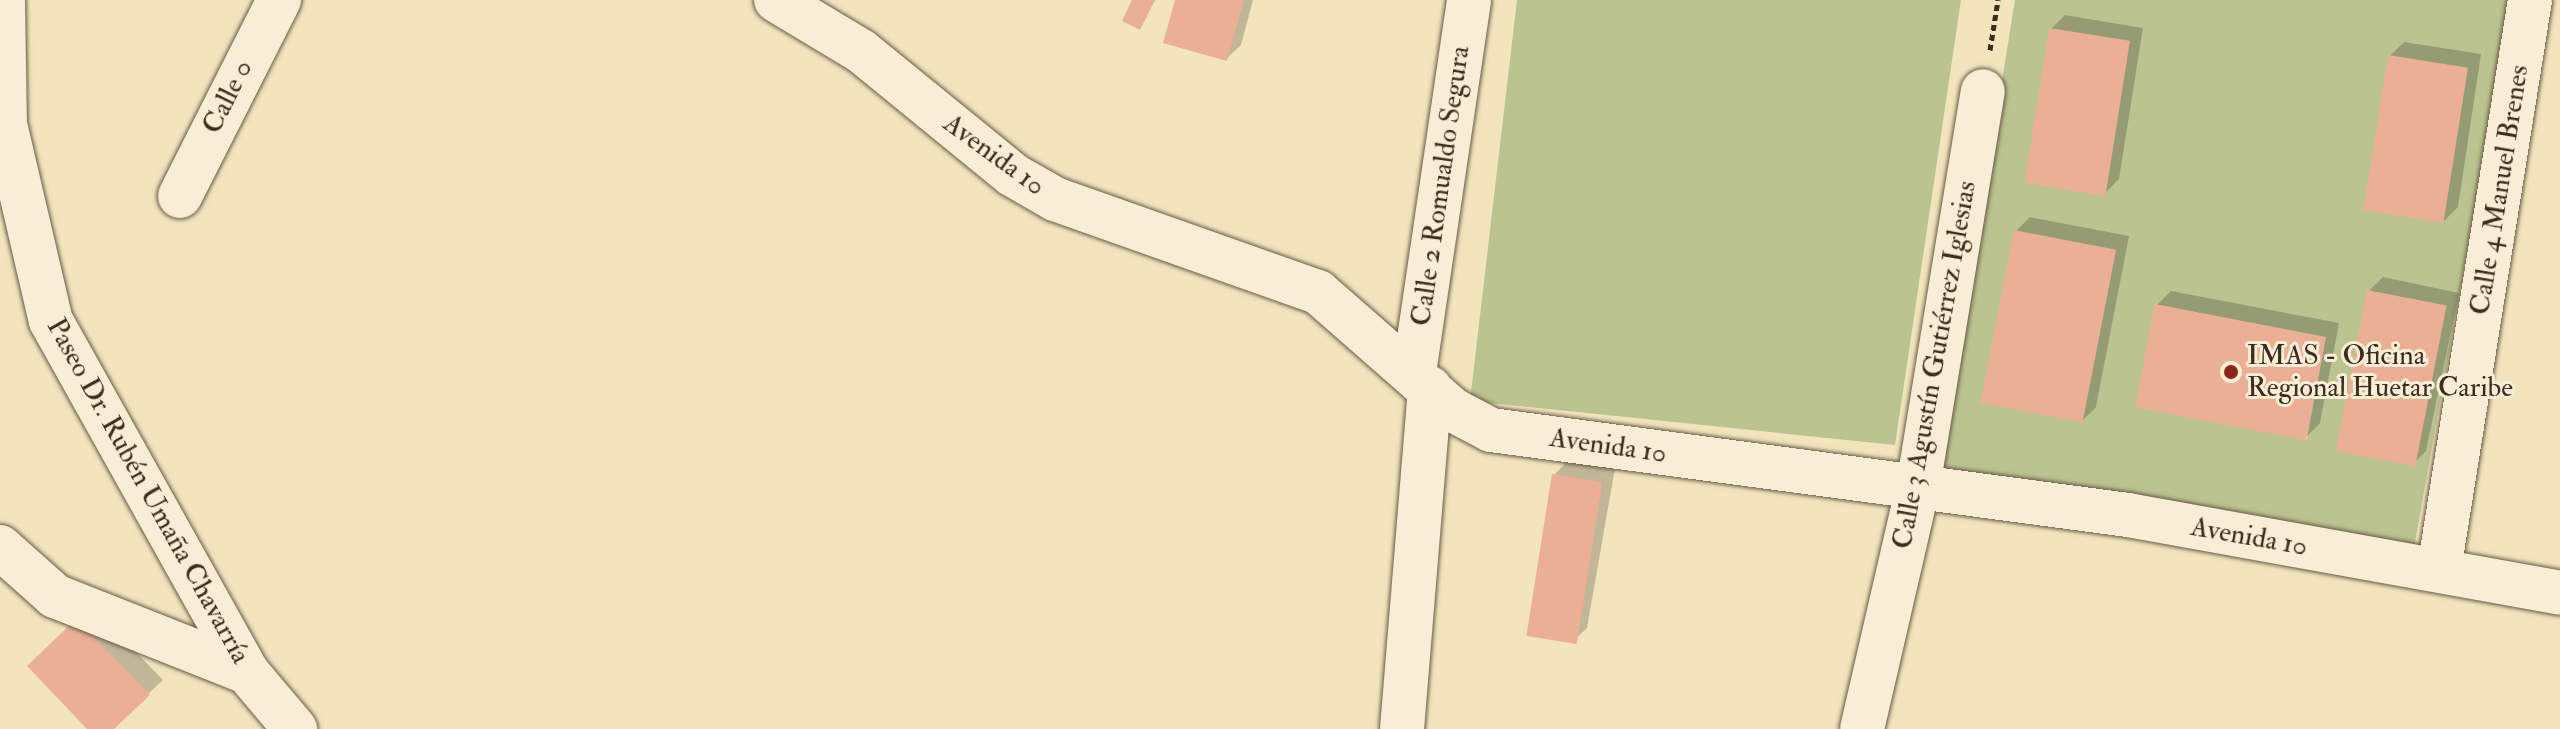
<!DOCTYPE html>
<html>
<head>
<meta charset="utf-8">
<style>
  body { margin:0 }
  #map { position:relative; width:2560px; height:729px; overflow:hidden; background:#f2e5be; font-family:"IM FELL Double Pica",serif }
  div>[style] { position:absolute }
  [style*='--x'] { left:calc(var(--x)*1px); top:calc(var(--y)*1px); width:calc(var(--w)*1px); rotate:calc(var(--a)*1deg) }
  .green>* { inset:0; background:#bbc491 }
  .shadow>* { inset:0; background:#0003 }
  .building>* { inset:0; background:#ebaf96; transform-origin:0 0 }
  .path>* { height:5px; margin-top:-2.5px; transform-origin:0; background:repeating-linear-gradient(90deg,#3c2b1f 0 6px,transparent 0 10px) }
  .roads { filter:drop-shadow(0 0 2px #6a5a47) drop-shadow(0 0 2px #6a5a47) }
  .minor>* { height:44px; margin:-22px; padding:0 22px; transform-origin:22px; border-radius:22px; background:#f7eed5 }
  .dots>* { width:22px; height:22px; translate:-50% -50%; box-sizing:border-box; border:4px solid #f7eed5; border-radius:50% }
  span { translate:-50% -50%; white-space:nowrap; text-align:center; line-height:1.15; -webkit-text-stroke:6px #f7eed5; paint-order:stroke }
  .street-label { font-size:28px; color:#3c2b1f }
  .poi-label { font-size:28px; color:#3c2b1f }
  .left { translate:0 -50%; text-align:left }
</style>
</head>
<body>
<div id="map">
  <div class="green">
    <div style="clip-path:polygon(1517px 0,1961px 0,1895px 445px,1470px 401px)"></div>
    <div style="clip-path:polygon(evenodd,2015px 0,2512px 0,2414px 548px,1939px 471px,2015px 0,2155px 305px,2326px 337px,2307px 439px,2137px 407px,2155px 305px)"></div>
  </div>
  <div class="shadow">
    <div style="clip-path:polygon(1177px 0,1253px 0,1241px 45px,1226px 59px)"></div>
    <div style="clip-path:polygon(2065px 15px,2143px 28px,2119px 179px,2105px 193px,2051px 29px)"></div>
    <div style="clip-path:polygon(2404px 42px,2481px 54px,2458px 207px,2444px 221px,2390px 56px)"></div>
    <div style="clip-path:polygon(2030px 217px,2129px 236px,2096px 407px,2082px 421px,2016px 231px)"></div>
    <div style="clip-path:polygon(2383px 277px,2459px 293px,2426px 451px,2412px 465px,2369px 291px)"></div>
    <div style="clip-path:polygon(2171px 291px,2339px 323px,2320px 423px,2306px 437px,2157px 305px)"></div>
    <div style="clip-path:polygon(1568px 461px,1615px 468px,1587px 628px,1572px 642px,1554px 475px)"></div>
    <div style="clip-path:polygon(92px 606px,163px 680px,111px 729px,89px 729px,30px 666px)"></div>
  </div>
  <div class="building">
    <div style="clip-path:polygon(1132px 0,1155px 0,1140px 30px,1122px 21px)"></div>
    <div style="clip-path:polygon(1175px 0,1244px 0,1227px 61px,1163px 43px)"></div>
    <div style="left:2049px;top:28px;width:82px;height:157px;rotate:9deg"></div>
    <div style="left:2388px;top:55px;width:81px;height:157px;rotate:9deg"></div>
    <div style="left:2014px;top:230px;width:104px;height:176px;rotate:11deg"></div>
    <div style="left:2367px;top:290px;width:81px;height:164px;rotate:11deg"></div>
    <div style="left:2155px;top:304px;width:174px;height:105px;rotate:11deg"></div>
    <div style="left:1552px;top:474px;width:51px;height:164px;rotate:9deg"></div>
    <div style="clip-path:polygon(76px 619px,150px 695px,114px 729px,87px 729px,27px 666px)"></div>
  </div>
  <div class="path">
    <div style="--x:1990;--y:50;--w:51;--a:-80.9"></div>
  </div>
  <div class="roads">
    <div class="minor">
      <div style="--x:3;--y:0;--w:124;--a:89.1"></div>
      <div style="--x:5;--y:124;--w:202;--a:76.9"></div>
      <div style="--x:51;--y:321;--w:402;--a:60.8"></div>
      <div style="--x:247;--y:672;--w:75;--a:49.9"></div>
      <div style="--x:776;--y:0;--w:99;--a:31"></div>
      <div style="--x:861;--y:51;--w:196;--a:39.2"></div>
      <div style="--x:1013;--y:175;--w:48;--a:29.7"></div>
      <div style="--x:1055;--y:199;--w:279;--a:19.5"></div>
      <div style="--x:1318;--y:292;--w:179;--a:41.2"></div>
      <div style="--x:1453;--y:410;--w:43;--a:27.8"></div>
      <div style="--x:1491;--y:430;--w:643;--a:7.6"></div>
      <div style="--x:2128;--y:515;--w:439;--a:10.2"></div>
      <div style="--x:180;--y:196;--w:220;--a:-63.2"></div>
      <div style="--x:1414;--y:373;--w:377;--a:-81.6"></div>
      <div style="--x:0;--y:547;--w:74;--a:41.7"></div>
      <div style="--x:55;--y:596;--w:206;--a:21.6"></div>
      <div style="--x:2439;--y:570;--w:577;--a:-80.93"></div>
      <div style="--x:1402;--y:729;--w:342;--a:-85.3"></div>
      <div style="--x:1862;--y:729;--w:248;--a:-77"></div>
      <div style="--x:1918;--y:487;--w:401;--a:-80.7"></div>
    </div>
  </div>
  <div class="dots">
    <div style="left:2231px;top:372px;background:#8f2418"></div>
  </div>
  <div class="street-label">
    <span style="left:228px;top:97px;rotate:-64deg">Calle 0</span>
    <span style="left:994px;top:155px;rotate:36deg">Avenida 10</span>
    <span style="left:1441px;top:186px;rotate:-82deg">Calle 2 Romualdo Segura</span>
    <span style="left:2500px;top:190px;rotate:-81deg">Calle 4 Manuel Brenes</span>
    <span style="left:1935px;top:365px;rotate:-80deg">Calle 3 Agustín Gutiérrez Iglesias</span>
    <span style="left:1608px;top:446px;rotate:8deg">Avenida 10</span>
    <span style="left:148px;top:491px;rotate:61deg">Paseo Dr. Rubén Umaña Chavarría</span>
    <span style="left:2249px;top:537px;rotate:10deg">Avenida 10</span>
  </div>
  <div class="poi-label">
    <span class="left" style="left:2247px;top:372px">IMAS - Oficina<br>Regional Huetar Caribe</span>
  </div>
</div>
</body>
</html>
